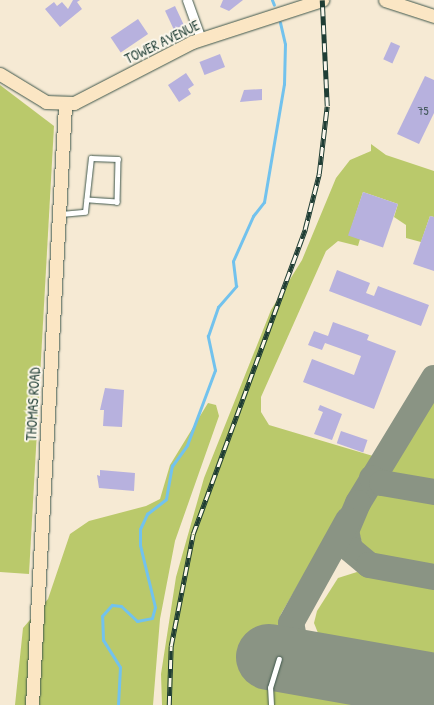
<!DOCTYPE html>
<html>
<head>
<meta charset="utf-8">
<style>
  body { margin:0 }
  #map { position:relative; width:434px; height:705px; overflow:hidden; background:#f6ead4; font-family:"Patrick Hand",sans-serif }
  div>[style] { position:absolute }
  [style*='--x'] { left:calc(var(--x)*1px); top:calc(var(--y)*1px); width:calc(var(--w)*1px); rotate:calc(var(--a)*1deg) }
  .green>* { inset:0; background:#bac96b }
  .stream>* { height:3px; margin:-1.5px; padding:0 1.5px; transform-origin:1.5px; border-radius:1.5px; background:#72c2ed }
  .taxiway>* { height:26px; margin:-13px; padding:0 13px; transform-origin:13px; border-radius:13px; background:#8a9484 }
  .runway>* { height:66px; margin:-33px; padding:0 33px; transform-origin:33px; border-radius:33px; background:#8a9484 }
  .building>* { inset:0; background:#b7b1de; transform-origin:0 0 }
  .roads { filter:drop-shadow(0 0 1px #3f574c) drop-shadow(0 0 1px #3f574c) }
  .lane>* { height:4.5px; margin:-2.25px; padding:0 2.25px; transform-origin:2.25px; border-radius:2.25px; background:#fff }
  .street>* { height:9px; margin:-4.5px; padding:0 4.5px; transform-origin:4.5px; border-radius:4.5px; background:#fff }
  .secondary>* { height:13px; margin:-6.5px; padding:0 6.5px; transform-origin:6.5px; border-radius:6.5px; background:#fbe6c4 }
  .rail>* { height:4.5px; margin-top:-2.25px; transform-origin:0; background:repeating-linear-gradient(90deg,#fbf7ec 0 9px,#1f3d34 0 18px); box-sizing:border-box; border-block:1px solid #1f3d34 }
  span { translate:-50% -50%; white-space:nowrap; text-align:center; line-height:1.15; -webkit-text-stroke:4px #fbf7ec; paint-order:stroke }
  .number-label { font-size:12px; color:#455a5e }
  .number-label span { -webkit-text-stroke-width:0 }
  .street-label { font-size:14px; color:#1f3d34 }
</style>
</head>
<body>
<div id="map">
  <div class="green">
    <div style="clip-path:polygon(0 85px,54px 126px,29px 574px,0 572px)"></div>
    <div style="clip-path:polygon(371px 144px,386px 155px,434px 171px,434px 217px,430px 216px,421px 242px,406px 238px,406px 225px,394px 217px,398px 204px,363px 192px,349px 235px,360px 239px,358px 246px,338px 241px,326px 251px,261px 397px,261px 412px,269px 425px,373px 456px,281px 614px,265px 678px,417px 705px,162px 705px,161px 674px,176px 577px,204px 478px,271px 310px,302px 260px,336px 178px,350px 160px,371px 151px)"></div>
    <div style="clip-path:polygon(434px 394px,434px 482px,389px 473px,390px 469px)"></div>
    <div style="clip-path:polygon(208px 403px,216px 405px,219px 416px,175px 541px,160px 619px,153px 705px,15px 705px,23px 628px,48px 599px,70px 534px,89px 521px,146px 506px,160px 499px,170px 465px)"></div>
    <div style="clip-path:polygon(377px 493px,434px 504px,434px 568px,378px 558px,364px 550px,358px 529px)"></div>
    <div style="clip-path:polygon(357px 572px,434px 586px,434px 664px,328px 645px,320px 638px,314px 623px,317px 611px,338px 578px)"></div>
  </div>
  <div class="stream">
    <div style="--x:272;--y:0;--w:5;--a:68"></div>
    <div style="--x:118;--y:705;--w:38;--a:-87"></div>
    <div style="--x:120;--y:667;--w:32;--a:-122"></div>
    <div style="--x:103;--y:640;--w:24;--a:-92"></div>
    <div style="--x:102;--y:616;--w:15;--a:-48"></div>
    <div style="--x:112;--y:605;--w:9;--a:6"></div>
    <div style="--x:121;--y:606;--w:22;--a:43"></div>
    <div style="--x:137;--y:621;--w:15;--a:-11"></div>
    <div style="--x:152;--y:618;--w:11;--a:-75"></div>
    <div style="--x:155;--y:607;--w:64;--a:-103.6"></div>
    <div style="--x:140;--y:545;--w:16;--a:-90"></div>
    <div style="--x:140;--y:529;--w:17;--a:-65"></div>
    <div style="--x:147;--y:514;--w:24;--a:-38"></div>
    <div style="--x:166;--y:499;--w:34;--a:-80"></div>
    <div style="--x:172;--y:466;--w:26;--a:-54"></div>
    <div style="--x:187;--y:445;--w:80;--a:-69.5"></div>
    <div style="--x:215;--y:370;--w:35;--a:-102"></div>
    <div style="--x:208;--y:336;--w:31;--a:-71"></div>
    <div style="--x:218;--y:307;--w:28;--a:-49"></div>
    <div style="--x:236;--y:286;--w:25;--a:-97"></div>
    <div style="--x:233;--y:261;--w:49;--a:-66"></div>
    <div style="--x:253;--y:216;--w:18;--a:-52"></div>
    <div style="--x:264;--y:202;--w:120;--a:-80.4"></div>
    <div style="--x:284;--y:84;--w:40;--a:-88.6"></div>
    <div style="--x:285;--y:44;--w:22;--a:-103"></div>
  </div>
  <div class="taxiway">
    <div style="--x:434;--y:378;--w:146;--a:121.3"></div>
    <div style="--x:358;--y:503;--w:30;--a:113"></div>
    <div style="--x:346;--y:531;--w:18;--a:77"></div>
    <div style="--x:350;--y:549;--w:25;--a:40"></div>
    <div style="--x:369;--y:565;--w:66;--a:10.5"></div>
    <div style="--x:372;--y:478;--w:11;--a:27"></div>
    <div style="--x:382;--y:483;--w:53;--a:9.8"></div>
    <div style="--x:318;--y:666;--w:27;--a:-144"></div>
    <div style="--x:296;--y:650;--w:27;--a:-100"></div>
    <div style="--x:291;--y:623;--w:118;--a:-61"></div>
  </div>
  <div class="runway">
    <div style="--x:269;--y:657;--w:168;--a:10"></div>
  </div>
  <div class="building">
    <div style="clip-path:polygon(73px 0,80px 0,77px 2px,82px 9px,60px 27px,45px 9px,54px 2px,57px 6px,62px 2px,68px 9px)"></div>
    <div style="clip-path:polygon(223px 0,243px 0,229px 11px,220px 7px)"></div>
    <div style="left:175px;top:6px;width:21px;height:11px;rotate:65deg"></div>
    <div style="left:138px;top:19px;width:18px;height:33px;rotate:56deg"></div>
    <div style="left:391px;top:42px;width:10px;height:19px;rotate:24deg"></div>
    <div style="left:220px;top:54px;width:14px;height:22px;rotate:69deg"></div>
    <div style="clip-path:polygon(186px 73px,194px 85px,188px 89px,191px 94px,179px 102px,168px 85px)"></div>
    <div style="clip-path:polygon(425px 76px,434px 80px,434px 113px,419px 144px,397px 134px)"></div>
    <div style="clip-path:polygon(262px 89px,262px 100px,240px 102px,244px 90px)"></div>
    <div style="left:363px;top:192px;width:37px;height:46px;rotate:19deg"></div>
    <div style="clip-path:polygon(430px 216px,434px 217px,434px 271px,413px 264px)"></div>
    <div style="clip-path:polygon(337px 270px,370px 283px,366px 293px,374px 296px,378px 286px,429px 305px,421px 326px,329px 291px)"></div>
    <div style="clip-path:polygon(333px 322px,369px 335px,367px 340px,396px 351px,374px 409px,303px 382px,312px 359px,354px 375px,361px 356px,325px 343px,322px 350px,308px 345px,314px 331px,328px 336px)"></div>
    <div style="clip-path:polygon(105px 388px,124px 390px,122px 427px,103px 426px,104px 410px,100px 410px)"></div>
    <div style="clip-path:polygon(320px 405px,342px 414px,332px 440px,314px 434px,323px 412px,318px 410px)"></div>
    <div style="left:341px;top:431px;width:28px;height:13px;rotate:19deg"></div>
    <div style="clip-path:polygon(100px 470px,135px 473px,134px 491px,99px 488px,97px 475px,100px 476px)"></div>
  </div>
  <div class="roads">
    <div class="lane">
      <div style="--x:61;--y:214;--w:24;--a:-5"></div>
      <div style="--x:85;--y:212;--w:54;--a:-83.7"></div>
      <div style="--x:91;--y:158;--w:27;--a:2"></div>
      <div style="--x:118;--y:159;--w:43;--a:91.3"></div>
      <div style="--x:117;--y:202;--w:30;--a:-176"></div>
      <div style="--x:271;--y:705;--w:17;--a:-93"></div>
      <div style="--x:270;--y:688;--w:30;--a:-73"></div>
    </div>
    <div class="street">
      <div style="--x:187;--y:0;--w:41;--a:70.3"></div>
    </div>
    <div class="secondary">
      <div style="--x:385;--y:0;--w:52;--a:18.1"></div>
      <div style="--x:0;--y:74;--w:54;--a:31.3"></div>
      <div style="--x:46;--y:102;--w:28;--a:2"></div>
      <div style="--x:74;--y:103;--w:133;--a:-27.3"></div>
      <div style="--x:192;--y:42;--w:137;--a:-17.9"></div>
      <div style="--x:32;--y:705;--w:601;--a:-86.85"></div>
    </div>
  </div>
  <div class="rail">
    <div style="--x:169;--y:705;--w:59;--a:-88.1"></div>
    <div style="--x:171;--y:646;--w:114;--a:-78.9"></div>
    <div style="--x:193;--y:534;--w:325;--a:-69.8"></div>
    <div style="--x:305;--y:229;--w:57;--a:-75.7"></div>
    <div style="--x:319;--y:174;--w:68;--a:-83.3"></div>
    <div style="--x:327;--y:106;--w:106;--a:-92.7"></div>
  </div>
  <div class="number-label">
    <span style="left:423px;top:111px">75</span>
  </div>
  <div class="street-label">
    <span style="left:162px;top:42px;rotate:-26deg">TOWER AVENUE</span>
    <span style="left:33px;top:404px;rotate:-87deg">THOMAS ROAD</span>
  </div>
</div>
</body>
</html>
